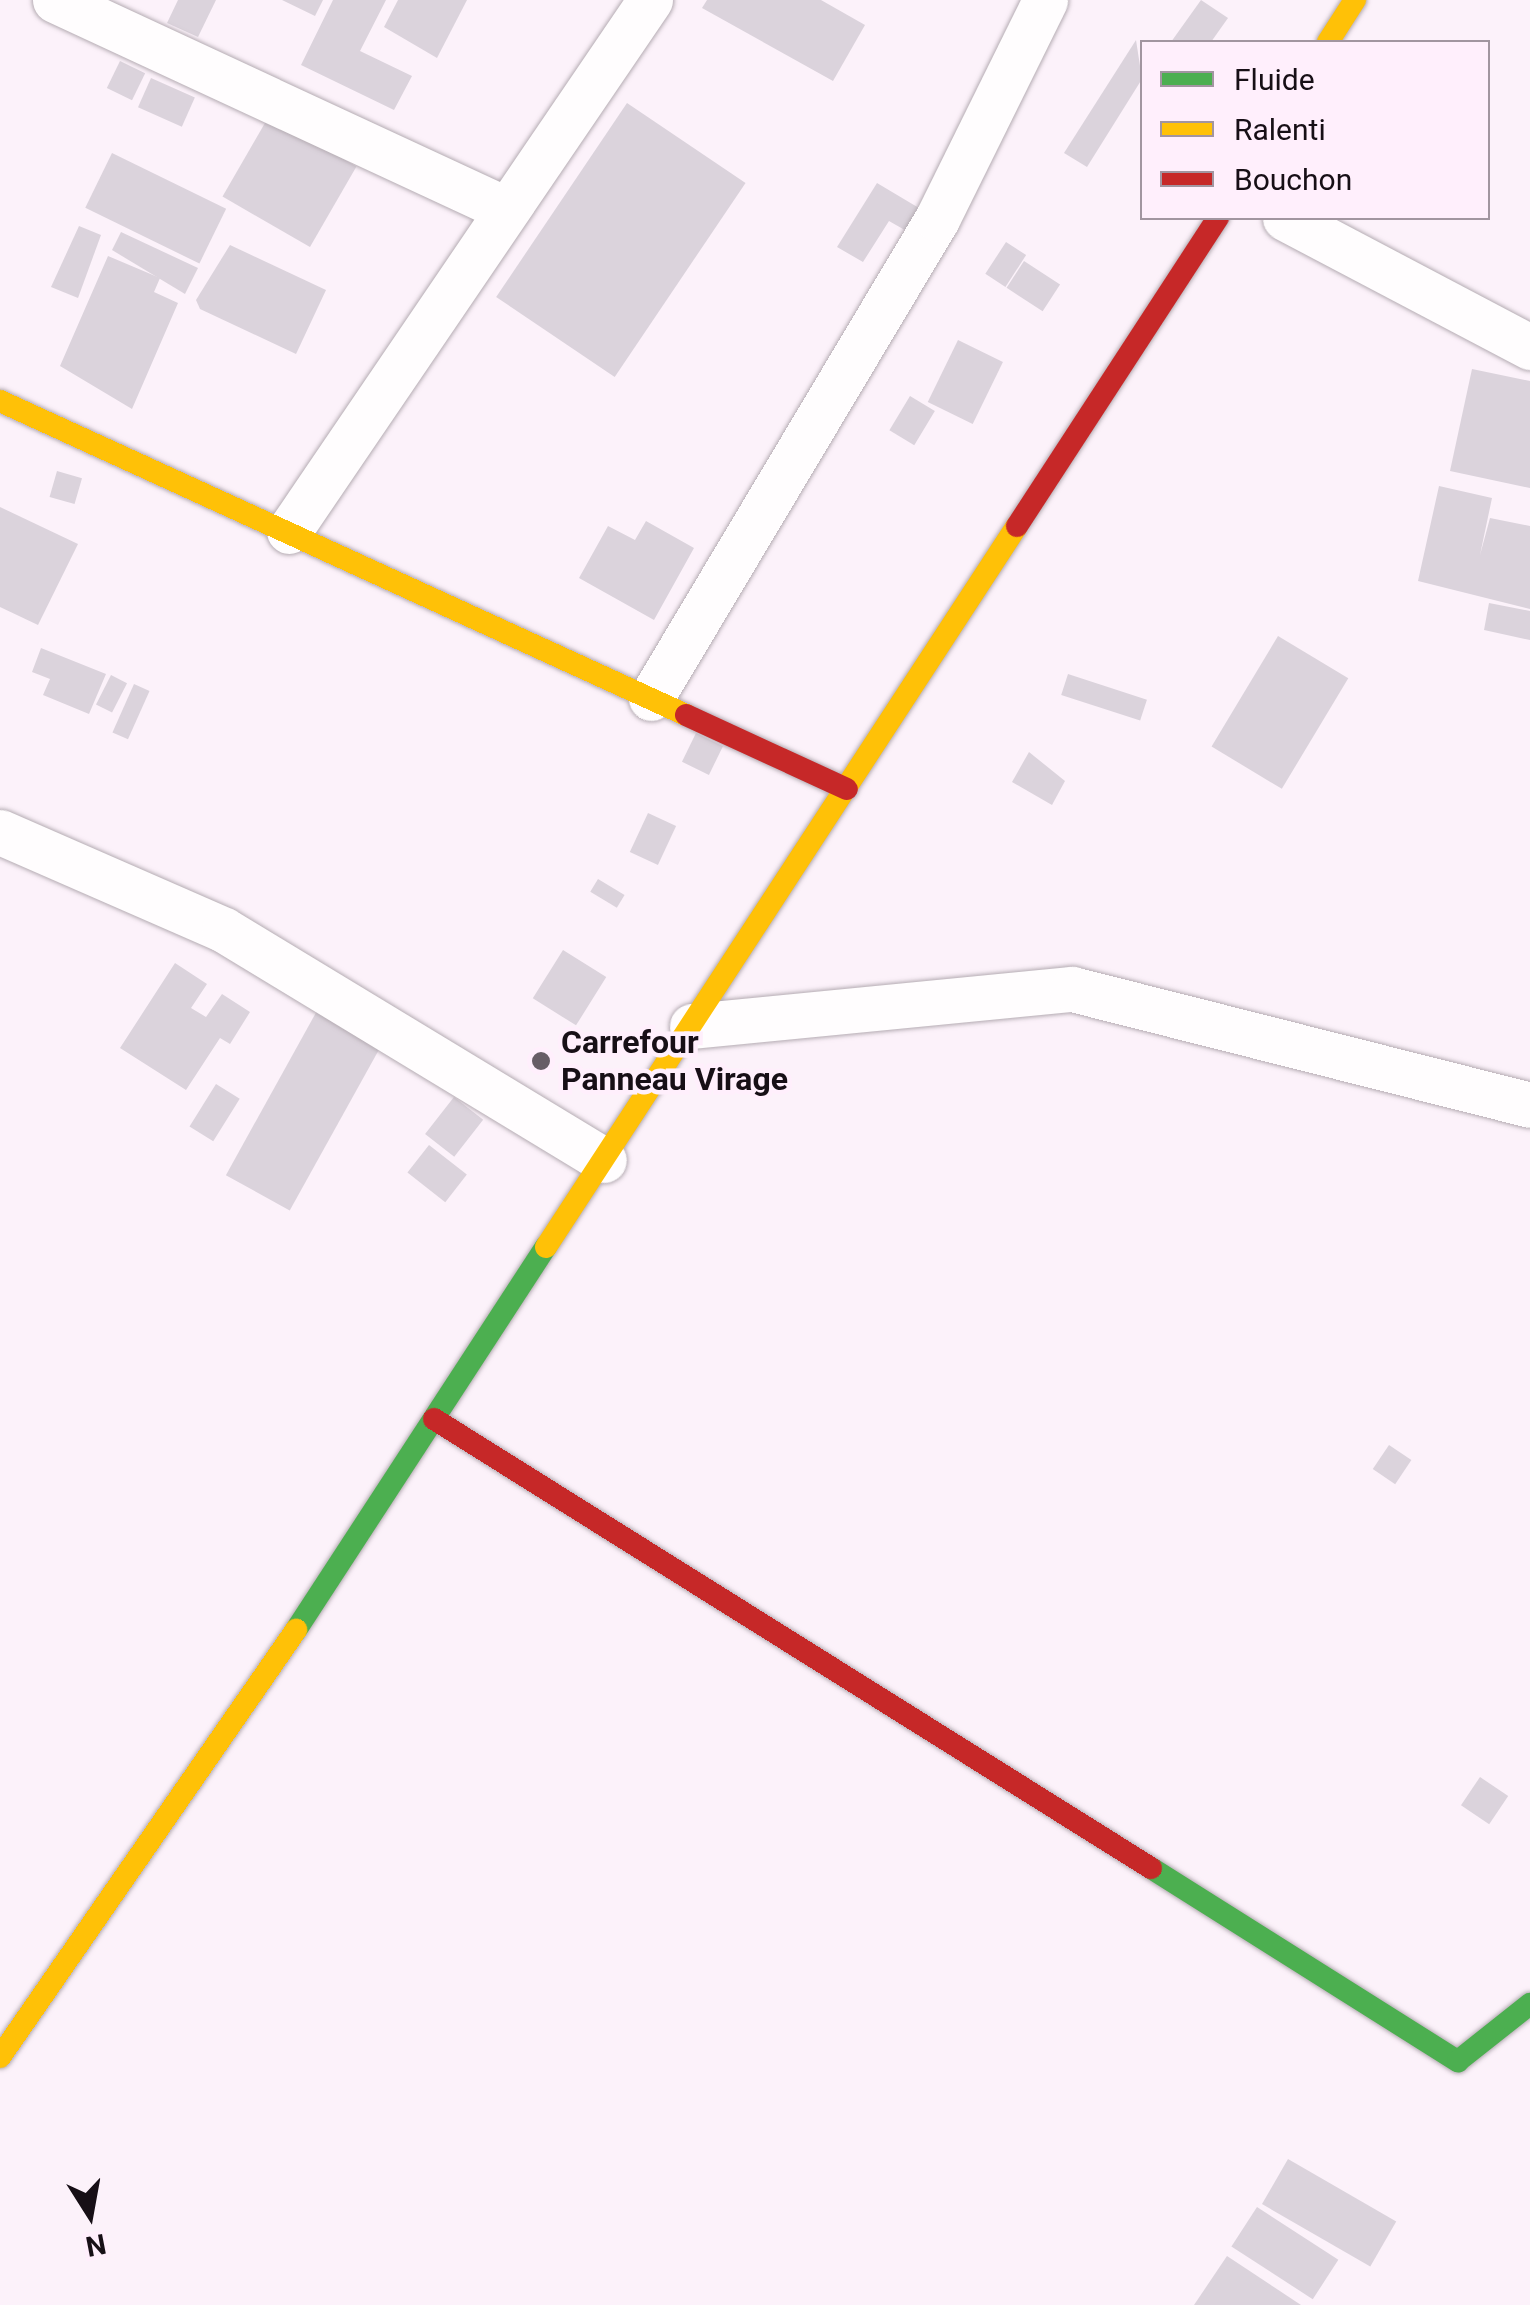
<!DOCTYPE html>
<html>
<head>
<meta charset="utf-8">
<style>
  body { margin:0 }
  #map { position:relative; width:1530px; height:2305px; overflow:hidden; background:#fcf2fa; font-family:Roboto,sans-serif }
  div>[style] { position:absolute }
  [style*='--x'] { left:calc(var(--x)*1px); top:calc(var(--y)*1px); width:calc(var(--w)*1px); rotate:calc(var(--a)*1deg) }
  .building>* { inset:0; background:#dbd3dc; transform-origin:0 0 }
  .roads { filter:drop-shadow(0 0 2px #b5acb3) drop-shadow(0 0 2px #b5acb3) }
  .street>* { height:45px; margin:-22.5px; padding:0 22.5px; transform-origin:22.5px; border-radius:22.5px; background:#fffdfe }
  .fast>* { height:22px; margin:-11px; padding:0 11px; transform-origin:11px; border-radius:11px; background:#4caf50 }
  .slow>* { height:22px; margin:-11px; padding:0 11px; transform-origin:11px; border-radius:11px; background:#ffc107 }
  .jam>* { height:22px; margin:-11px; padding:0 11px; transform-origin:11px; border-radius:11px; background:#c62828 }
  .dots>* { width:28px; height:28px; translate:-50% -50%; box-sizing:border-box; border:5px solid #ffeffc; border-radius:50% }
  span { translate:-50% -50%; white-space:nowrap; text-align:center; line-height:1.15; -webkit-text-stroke:9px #ffeffc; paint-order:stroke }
  .poi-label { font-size:32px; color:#170f16; font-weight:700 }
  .left { translate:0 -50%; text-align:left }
  .legend { position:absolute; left:1140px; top:40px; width:350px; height:180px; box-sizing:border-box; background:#ffeffc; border:2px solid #a295a0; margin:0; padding:12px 18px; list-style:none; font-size:30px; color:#170f16 }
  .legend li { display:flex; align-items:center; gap:20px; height:50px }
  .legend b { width:50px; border:2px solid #a295a0 }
  .north { position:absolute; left:40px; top:2165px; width:100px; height:100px; -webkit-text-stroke:8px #ffeffc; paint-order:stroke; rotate:169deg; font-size:28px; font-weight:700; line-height:40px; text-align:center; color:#170f16 }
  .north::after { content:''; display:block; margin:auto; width:35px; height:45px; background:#170f16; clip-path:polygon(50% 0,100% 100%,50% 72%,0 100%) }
</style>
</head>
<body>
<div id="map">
  <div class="building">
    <div style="clip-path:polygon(178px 0,216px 0,198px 37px,167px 23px)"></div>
    <div style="clip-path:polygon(282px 0,323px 0,315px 16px)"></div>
    <div style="clip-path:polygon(333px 0,386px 0,360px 51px,412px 76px,394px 110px,301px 65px)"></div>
    <div style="clip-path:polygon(398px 0,467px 0,437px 58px,384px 27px)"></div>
    <div style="clip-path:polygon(707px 0,821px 0,865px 25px,833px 81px,702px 8px)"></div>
    <div style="clip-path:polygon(1201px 0,1228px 18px,1211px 42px,1171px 42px)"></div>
    <div style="clip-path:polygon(1136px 40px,1142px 79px,1087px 167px,1064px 153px)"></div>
    <div style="left:120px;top:61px;width:28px;height:30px;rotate:26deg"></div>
    <div style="left:151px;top:78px;width:48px;height:32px;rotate:24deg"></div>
    <div style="left:627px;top:103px;width:143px;height:234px;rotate:34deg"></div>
    <div style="left:269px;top:116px;width:101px;height:93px;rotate:30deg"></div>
    <div style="left:112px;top:153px;width:127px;height:61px;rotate:26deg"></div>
    <div style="clip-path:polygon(877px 183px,924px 211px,910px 233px,889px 221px,863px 262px,837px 247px)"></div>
    <div style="clip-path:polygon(79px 226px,101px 235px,78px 298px,51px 287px)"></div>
    <div style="clip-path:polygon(121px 232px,198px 268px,185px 294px,112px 250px)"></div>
    <div style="left:1006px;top:242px;width:24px;height:38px;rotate:33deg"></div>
    <div style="clip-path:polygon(230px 245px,326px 290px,296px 354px,200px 309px,196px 300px)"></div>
    <div style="clip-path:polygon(108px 256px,160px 278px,154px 292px,178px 303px,132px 409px,60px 366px)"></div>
    <div style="left:1024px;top:261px;width:43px;height:32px;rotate:33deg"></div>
    <div style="left:958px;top:340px;width:50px;height:69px;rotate:26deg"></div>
    <div style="clip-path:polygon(1472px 369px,1530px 381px,1530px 488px,1450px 471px)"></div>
    <div style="left:910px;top:396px;width:29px;height:40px;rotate:31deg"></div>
    <div style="left:57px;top:471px;width:26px;height:27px;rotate:16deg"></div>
    <div style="clip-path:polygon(1439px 486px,1492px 498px,1480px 555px,1490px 518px,1530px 526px,1530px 609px,1418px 581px)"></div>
    <div style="clip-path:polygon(0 507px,78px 544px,38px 625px,0 607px)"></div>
    <div style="clip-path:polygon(646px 521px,694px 548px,654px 620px,579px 578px,608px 526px,635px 540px)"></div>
    <div style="clip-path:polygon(1489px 603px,1530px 611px,1530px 640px,1484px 630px)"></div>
    <div style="left:1278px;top:636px;width:82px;height:129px;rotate:31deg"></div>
    <div style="clip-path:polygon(41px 648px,106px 674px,89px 714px,43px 695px,50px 679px,32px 672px)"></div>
    <div style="left:1068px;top:674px;width:83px;height:22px;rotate:18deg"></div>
    <div style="left:111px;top:675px;width:18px;height:33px;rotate:27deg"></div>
    <div style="left:134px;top:684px;width:17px;height:53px;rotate:24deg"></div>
    <div style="left:696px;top:733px;width:30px;height:32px;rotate:26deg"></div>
    <div style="clip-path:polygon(1029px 752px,1065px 781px,1052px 805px,1012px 782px)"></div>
    <div style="left:648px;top:813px;width:31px;height:43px;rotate:25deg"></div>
    <div style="left:598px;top:879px;width:31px;height:15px;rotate:31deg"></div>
    <div style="left:563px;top:950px;width:51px;height:57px;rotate:32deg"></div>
    <div style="clip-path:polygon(175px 963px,207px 984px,191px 1008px,206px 1017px,222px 994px,250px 1012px,230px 1044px,220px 1038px,186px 1090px,120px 1048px)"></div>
    <div style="left:318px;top:1009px;width:73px;height:190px;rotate:29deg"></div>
    <div style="left:216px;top:1084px;width:28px;height:50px;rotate:32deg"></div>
    <div style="left:454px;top:1097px;width:37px;height:47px;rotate:38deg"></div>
    <div style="left:429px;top:1145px;width:48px;height:35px;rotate:38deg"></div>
    <div style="left:1389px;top:1445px;width:27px;height:29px;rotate:34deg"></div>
    <div style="left:1480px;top:1777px;width:34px;height:34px;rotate:34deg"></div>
    <div style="left:1288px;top:2159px;width:125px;height:52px;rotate:30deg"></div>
    <div style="left:1257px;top:2207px;width:97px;height:47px;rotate:33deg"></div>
    <div style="clip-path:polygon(1227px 2256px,1301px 2305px,1194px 2305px)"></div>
  </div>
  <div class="roads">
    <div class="street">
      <div style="--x:55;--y:0;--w:494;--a:24.9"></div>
      <div style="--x:1285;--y:218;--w:277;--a:27.8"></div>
      <div style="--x:289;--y:531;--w:642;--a:-55.79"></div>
      <div style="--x:651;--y:698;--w:558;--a:-59.16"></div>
      <div style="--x:937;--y:219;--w:244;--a:-63.7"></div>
      <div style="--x:0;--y:832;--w:244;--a:23.6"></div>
      <div style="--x:224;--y:930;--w:444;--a:31.2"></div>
      <div style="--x:692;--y:1026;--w:382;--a:-5.6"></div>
      <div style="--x:1072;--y:989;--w:472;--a:14.2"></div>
    </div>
    <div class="fast">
      <div style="--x:296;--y:1630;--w:457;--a:-56.9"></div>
      <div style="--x:1151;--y:1868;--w:363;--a:32.2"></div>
      <div style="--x:1458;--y:2061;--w:92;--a:-38.4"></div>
    </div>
    <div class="slow">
      <div style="--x:1328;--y:42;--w:50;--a:-57.3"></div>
      <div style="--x:0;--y:401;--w:754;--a:24.59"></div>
      <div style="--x:546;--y:1247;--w:861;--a:-56.85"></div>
      <div style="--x:0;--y:2057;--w:520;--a:-55.27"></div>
    </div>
    <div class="jam">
      <div style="--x:1017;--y:526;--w:368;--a:-56.9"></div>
      <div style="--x:686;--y:715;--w:177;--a:24.7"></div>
      <div style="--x:434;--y:1419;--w:846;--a:32.06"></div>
    </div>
  </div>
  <div class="dots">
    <div style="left:541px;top:1061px;background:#675e66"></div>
  </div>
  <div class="poi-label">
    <span class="left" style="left:561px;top:1061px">Carrefour<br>Panneau Virage</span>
  </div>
  <ul class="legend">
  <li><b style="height:12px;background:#4caf50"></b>Fluide</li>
  <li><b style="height:12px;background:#ffc107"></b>Ralenti</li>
  <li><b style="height:12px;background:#c62828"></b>Bouchon</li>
  </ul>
  <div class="north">N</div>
</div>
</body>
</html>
